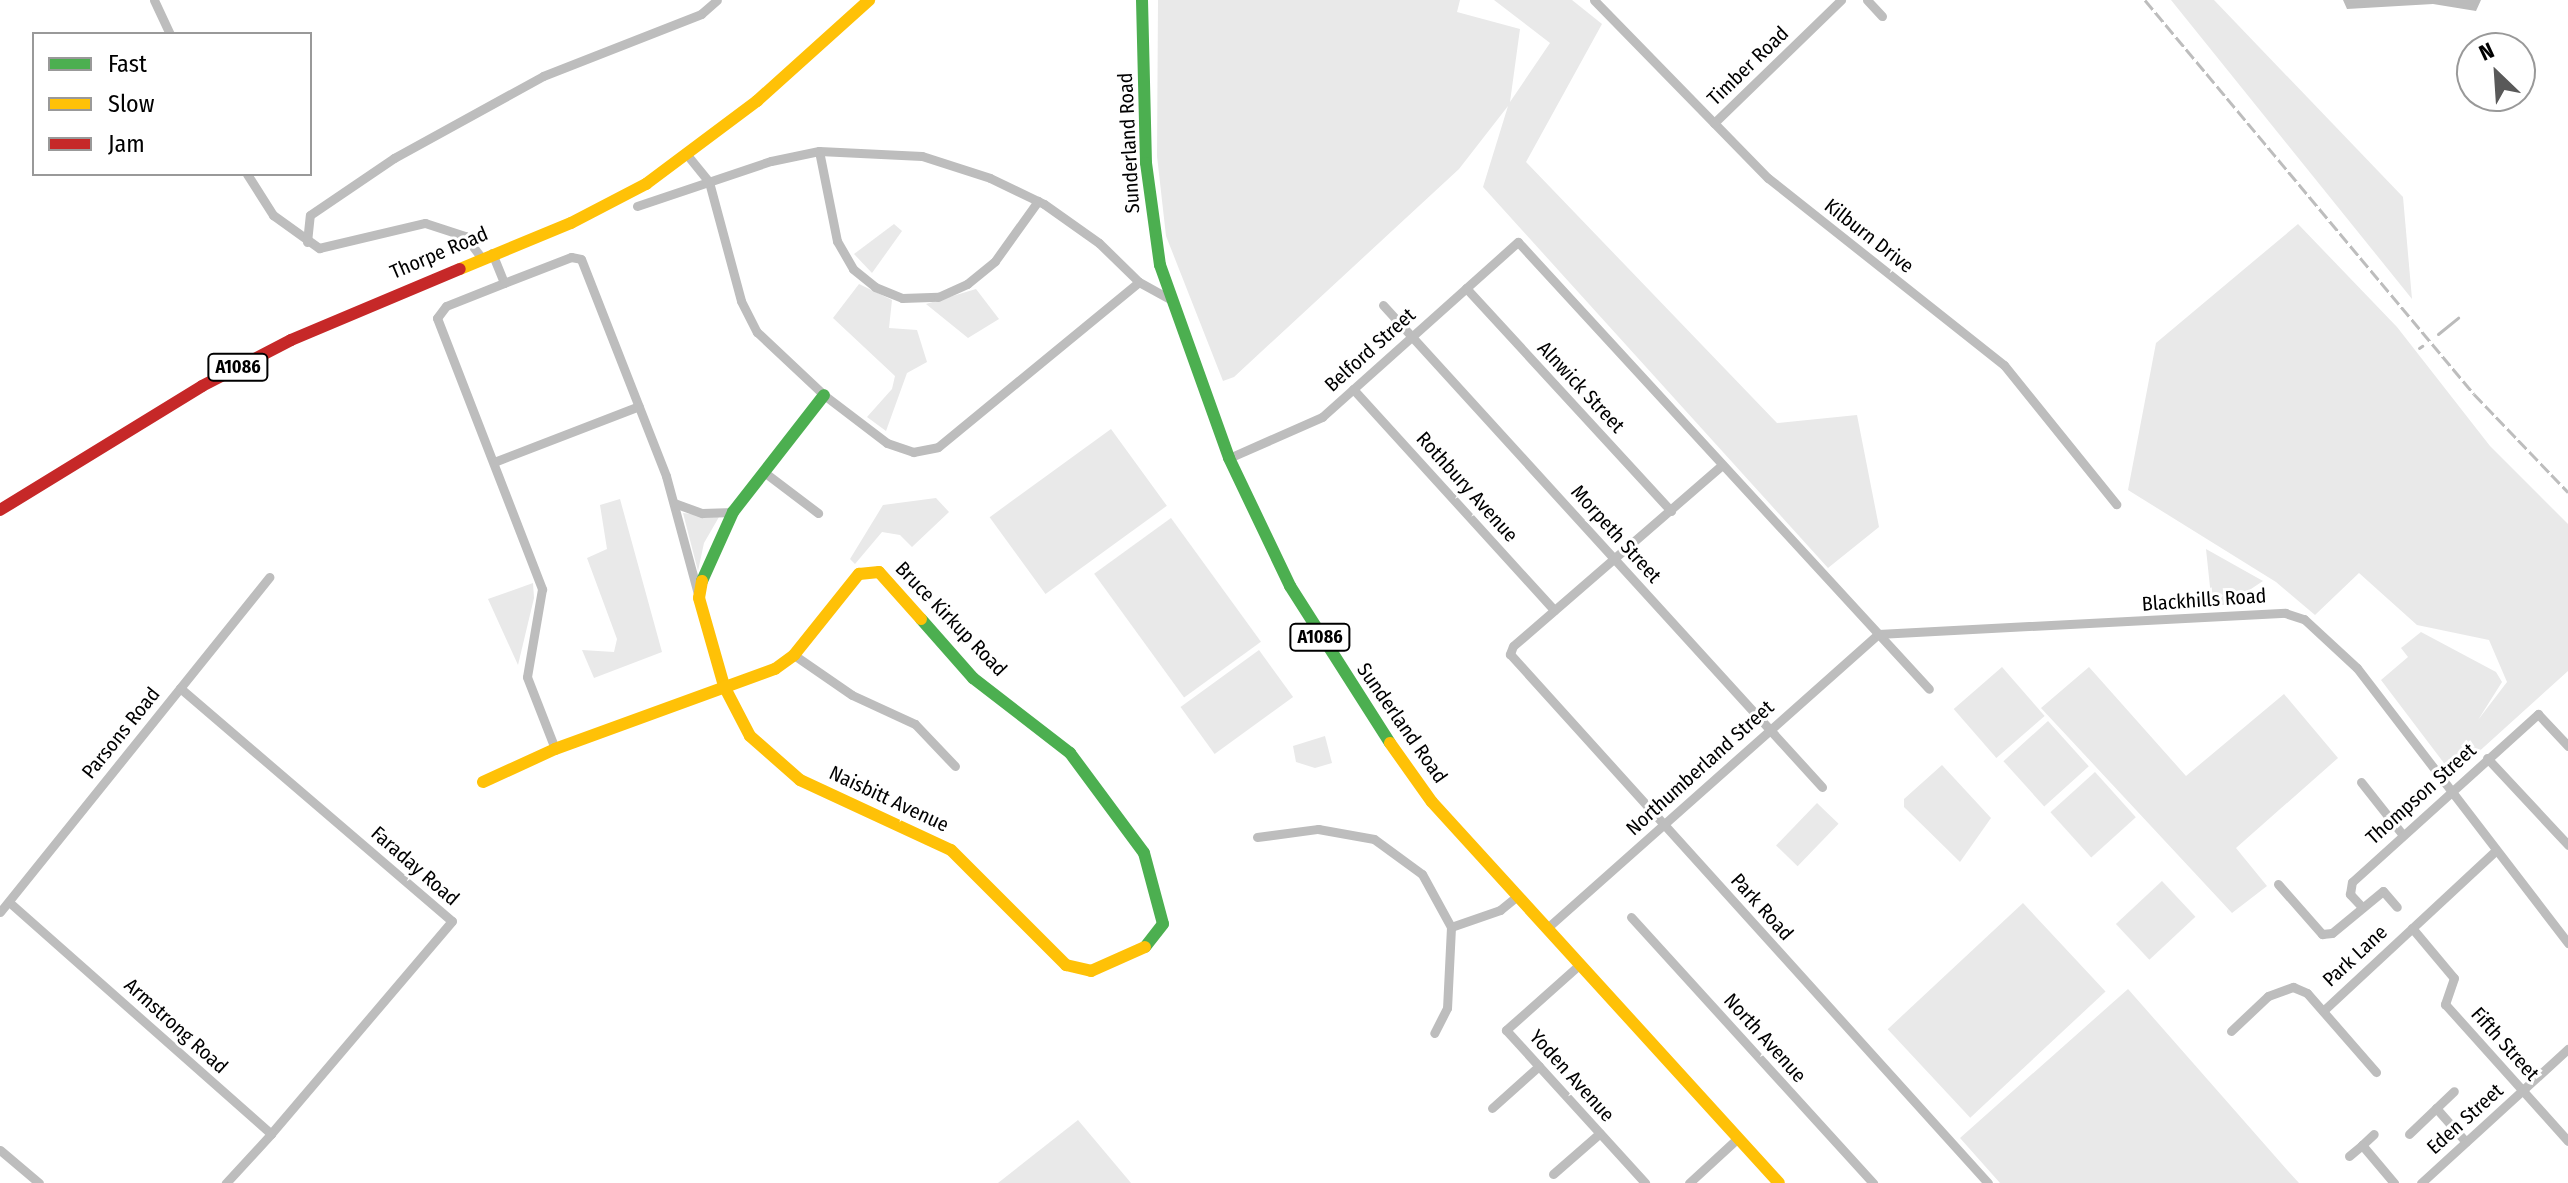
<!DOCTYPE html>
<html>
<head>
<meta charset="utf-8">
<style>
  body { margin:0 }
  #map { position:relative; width:2568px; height:1183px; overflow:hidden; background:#fff; font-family:"Fira Sans Condensed",sans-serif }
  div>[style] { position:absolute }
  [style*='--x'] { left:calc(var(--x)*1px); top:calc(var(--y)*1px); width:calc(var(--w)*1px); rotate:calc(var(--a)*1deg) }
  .green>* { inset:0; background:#e9e9e9; transform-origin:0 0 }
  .water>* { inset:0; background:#bbb }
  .stream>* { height:3px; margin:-1.5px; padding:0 1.5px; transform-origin:1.5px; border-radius:1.5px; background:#bbb }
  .street>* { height:9px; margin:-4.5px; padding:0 4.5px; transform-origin:4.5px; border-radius:4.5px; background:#bdbdbd }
  .fast>* { height:12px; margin:-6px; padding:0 6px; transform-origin:6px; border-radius:6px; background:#4caf50 }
  .slow>* { height:12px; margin:-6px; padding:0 6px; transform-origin:6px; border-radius:6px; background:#ffc107 }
  .jam>* { height:12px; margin:-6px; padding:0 6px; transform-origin:6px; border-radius:6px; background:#c62828 }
  .rail>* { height:3px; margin-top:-1.5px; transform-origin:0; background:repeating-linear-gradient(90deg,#bdbdbd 0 12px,transparent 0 16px) }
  span { translate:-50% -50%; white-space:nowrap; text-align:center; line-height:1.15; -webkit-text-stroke:6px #fff; paint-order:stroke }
  .shield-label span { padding:2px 6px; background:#fff; border:2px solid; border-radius:6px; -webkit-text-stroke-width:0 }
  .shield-label { font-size:18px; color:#000; font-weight:700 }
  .street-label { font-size:20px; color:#000 }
  .legend { position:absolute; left:32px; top:32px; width:280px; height:144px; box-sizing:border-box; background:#fff; border:2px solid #999; margin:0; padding:10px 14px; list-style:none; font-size:24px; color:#000 }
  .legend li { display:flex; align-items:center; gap:16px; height:40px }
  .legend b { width:40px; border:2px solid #999 }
  .north { position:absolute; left:2456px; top:32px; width:80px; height:80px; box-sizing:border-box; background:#fff; border:2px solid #999; border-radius:50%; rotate:335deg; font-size:22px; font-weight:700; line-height:32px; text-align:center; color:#000 }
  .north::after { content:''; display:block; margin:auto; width:28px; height:36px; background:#595959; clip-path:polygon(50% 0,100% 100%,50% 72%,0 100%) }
</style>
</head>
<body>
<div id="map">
  <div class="green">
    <div style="clip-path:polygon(1158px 0,1460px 0,1457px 12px,1520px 29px,1510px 102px,1550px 43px,1494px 0,1572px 0,1602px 24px,1526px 162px,1777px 423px,1857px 415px,1879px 527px,1828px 568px,1483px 187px,1508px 106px,1459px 169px,1234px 377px,1223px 381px,1166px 236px,1157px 156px)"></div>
    <div style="clip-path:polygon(2171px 0,2214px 0,2403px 197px,2412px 299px)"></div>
    <div style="clip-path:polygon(894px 224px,902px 231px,872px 273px,854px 254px)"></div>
    <div style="clip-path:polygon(2298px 224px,2397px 327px,2490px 446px,2568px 524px,2568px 671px,2453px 775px,2381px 680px,2408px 657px,2401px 648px,2421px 632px,2496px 672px,2502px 682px,2478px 720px,2507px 682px,2489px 640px,2417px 625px,2359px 573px,2315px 615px,2276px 582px,2128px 490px,2156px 343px)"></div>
    <div style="clip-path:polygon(859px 284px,892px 300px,889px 328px,917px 330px,927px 362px,907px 373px,886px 431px,867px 417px,892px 389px,895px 376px,833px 318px)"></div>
    <div style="clip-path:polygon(976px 289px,999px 319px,968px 338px,926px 304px)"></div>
    <div style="left:1111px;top:429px;width:95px;height:150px;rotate:54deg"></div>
    <div style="clip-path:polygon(936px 498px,949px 512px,912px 547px,900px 535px,882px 532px,855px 564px,850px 559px,883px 505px)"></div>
    <div style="clip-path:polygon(620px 499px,662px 652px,594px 678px,582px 650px,614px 652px,617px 639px,587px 558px,607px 549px,600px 505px)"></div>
    <div style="clip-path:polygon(683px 513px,719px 517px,704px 543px,698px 571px)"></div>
    <div style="left:1171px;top:518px;width:153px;height:95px;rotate:54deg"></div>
    <div style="clip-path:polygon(2206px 549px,2263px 581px,2248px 591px,2257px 602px,2212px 606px)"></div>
    <div style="clip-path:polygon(533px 583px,534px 598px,518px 665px,488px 599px)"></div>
    <div style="left:1259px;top:650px;width:58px;height:97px;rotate:54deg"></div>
    <div style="left:2002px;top:667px;width:65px;height:64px;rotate:49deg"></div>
    <div style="clip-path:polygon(2089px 667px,2186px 776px,2284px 694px,2338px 758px,2236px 848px,2267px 886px,2232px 913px,2041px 708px)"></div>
    <div style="left:2048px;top:721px;width:61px;height:60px;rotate:48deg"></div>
    <div style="clip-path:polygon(1325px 736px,1332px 763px,1315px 768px,1296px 762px,1293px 746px)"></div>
    <div style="clip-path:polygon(1942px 765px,1991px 818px,1960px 862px,1904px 807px,1904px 799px)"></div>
    <div style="left:2095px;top:772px;width:61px;height:60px;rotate:48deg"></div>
    <div style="left:1817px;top:803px;width:30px;height:59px;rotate:44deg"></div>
    <div style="left:2162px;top:881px;width:49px;height:63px;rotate:47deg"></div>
    <div style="left:2023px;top:903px;width:121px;height:185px;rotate:47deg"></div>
    <div style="clip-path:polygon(2128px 989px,2288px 1171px,2299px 1183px,2000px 1183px,1960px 1138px)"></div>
    <div style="clip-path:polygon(1078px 1120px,1131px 1183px,998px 1183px)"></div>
  </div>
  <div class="water">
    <div style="clip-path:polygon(2343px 0,2481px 0,2476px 11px,2433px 4px,2347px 9px)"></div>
  </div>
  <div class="stream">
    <div style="--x:2438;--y:334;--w:26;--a:-39"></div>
    <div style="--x:2419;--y:348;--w:4;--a:-34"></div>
  </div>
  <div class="street">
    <div style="--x:154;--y:0;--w:38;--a:65"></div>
    <div style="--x:1594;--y:0;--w:249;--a:45.7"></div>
    <div style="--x:1768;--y:178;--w:301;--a:38.4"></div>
    <div style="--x:2004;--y:365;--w:179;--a:51.1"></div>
    <div style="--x:1867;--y:0;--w:22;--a:47"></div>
    <div style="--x:1714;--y:123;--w:177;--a:-44.1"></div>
    <div style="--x:819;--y:151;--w:92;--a:78.7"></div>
    <div style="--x:837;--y:241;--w:32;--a:60"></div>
    <div style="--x:853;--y:269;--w:28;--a:39"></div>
    <div style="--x:875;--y:287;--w:29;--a:22"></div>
    <div style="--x:902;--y:298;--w:36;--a:-2"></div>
    <div style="--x:938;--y:297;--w:32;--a:-24"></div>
    <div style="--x:967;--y:284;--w:36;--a:-39"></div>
    <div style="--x:995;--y:261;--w:74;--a:-54.4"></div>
    <div style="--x:688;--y:156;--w:33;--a:51"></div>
    <div style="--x:709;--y:182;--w:123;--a:74.9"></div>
    <div style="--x:741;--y:301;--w:35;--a:63"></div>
    <div style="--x:757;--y:332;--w:92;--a:43.2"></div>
    <div style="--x:824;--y:395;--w:79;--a:37.3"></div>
    <div style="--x:887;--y:443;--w:28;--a:19"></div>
    <div style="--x:913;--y:452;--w:25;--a:-11"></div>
    <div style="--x:938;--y:447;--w:260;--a:-39.4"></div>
    <div style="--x:247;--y:174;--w:49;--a:57.6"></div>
    <div style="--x:273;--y:215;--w:57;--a:35.7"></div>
    <div style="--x:319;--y:248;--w:109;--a:-13.3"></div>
    <div style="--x:425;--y:223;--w:42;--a:18"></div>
    <div style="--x:465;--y:236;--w:26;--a:53"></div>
    <div style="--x:637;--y:206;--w:141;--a:-18.6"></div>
    <div style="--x:771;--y:161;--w:49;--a:-11.8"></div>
    <div style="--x:819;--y:151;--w:103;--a:2.8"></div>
    <div style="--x:922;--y:156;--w:71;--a:17.9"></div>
    <div style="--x:990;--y:178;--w:60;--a:25.7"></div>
    <div style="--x:1044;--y:204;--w:67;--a:35.3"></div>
    <div style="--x:1099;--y:243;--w:56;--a:44.3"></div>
    <div style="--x:1139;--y:282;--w:37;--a:29"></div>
    <div style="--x:307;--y:242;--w:27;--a:-84"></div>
    <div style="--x:310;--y:215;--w:102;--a:-34.2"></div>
    <div style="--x:394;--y:158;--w:170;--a:-28.8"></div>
    <div style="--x:543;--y:76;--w:170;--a:-21.4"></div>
    <div style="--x:701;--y:14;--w:21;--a:-41"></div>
    <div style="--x:492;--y:253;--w:32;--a:68"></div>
    <div style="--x:504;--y:283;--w:62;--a:158.4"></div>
    <div style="--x:446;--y:306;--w:15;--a:127"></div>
    <div style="--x:437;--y:318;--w:291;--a:68.8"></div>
    <div style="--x:542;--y:589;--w:89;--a:99.7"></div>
    <div style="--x:527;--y:677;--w:77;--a:68.7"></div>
    <div style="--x:504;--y:283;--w:72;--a:-21.2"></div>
    <div style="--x:571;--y:257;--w:10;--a:11"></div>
    <div style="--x:581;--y:259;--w:233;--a:68.6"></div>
    <div style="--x:666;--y:476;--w:122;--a:74.8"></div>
    <div style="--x:1466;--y:288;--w:303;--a:47.4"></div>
    <div style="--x:1383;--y:305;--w:652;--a:47.67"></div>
    <div style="--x:1353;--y:389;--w:299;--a:47.7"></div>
    <div style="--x:1229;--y:458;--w:102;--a:-23.8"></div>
    <div style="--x:1322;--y:417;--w:263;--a:-41.8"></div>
    <div style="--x:1518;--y:242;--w:607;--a:47.4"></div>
    <div style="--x:494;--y:462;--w:155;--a:-21.1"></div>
    <div style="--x:1722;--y:465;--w:276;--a:139.1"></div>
    <div style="--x:1513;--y:646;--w:9;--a:111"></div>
    <div style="--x:1510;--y:654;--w:713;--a:47.9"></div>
    <div style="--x:764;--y:472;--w:68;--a:37.2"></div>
    <div style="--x:674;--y:503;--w:30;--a:20"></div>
    <div style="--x:702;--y:513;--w:31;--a:-2"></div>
    <div style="--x:794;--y:655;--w:70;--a:34.6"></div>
    <div style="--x:852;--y:695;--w:69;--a:24.7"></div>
    <div style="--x:915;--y:724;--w:58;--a:46.4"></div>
    <div style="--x:180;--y:688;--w:358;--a:40.6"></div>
    <div style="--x:452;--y:921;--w:280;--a:130.4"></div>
    <div style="--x:2487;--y:758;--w:119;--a:47"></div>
    <div style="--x:2361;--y:782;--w:66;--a:51.7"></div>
    <div style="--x:1257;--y:837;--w:62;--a:-7.5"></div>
    <div style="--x:1318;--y:829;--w:57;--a:10.1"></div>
    <div style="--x:1374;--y:839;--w:59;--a:36.1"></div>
    <div style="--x:1422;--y:874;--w:60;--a:61.3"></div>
    <div style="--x:1451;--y:927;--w:81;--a:92.8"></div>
    <div style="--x:1447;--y:1008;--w:28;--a:117"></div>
    <div style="--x:2278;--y:884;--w:67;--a:48.7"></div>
    <div style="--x:2322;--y:934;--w:10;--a:-6"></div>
    <div style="--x:2332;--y:933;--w:66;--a:-39.5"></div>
    <div style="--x:2383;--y:891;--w:21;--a:49"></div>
    <div style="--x:9;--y:902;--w:350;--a:41.5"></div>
    <div style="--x:271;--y:1134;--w:67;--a:132.6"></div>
    <div style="--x:2362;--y:907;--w:18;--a:-133"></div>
    <div style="--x:2350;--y:894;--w:12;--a:-81"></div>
    <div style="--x:2352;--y:882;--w:251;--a:-42.1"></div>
    <div style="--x:2538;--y:714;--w:44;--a:46.8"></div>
    <div style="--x:0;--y:912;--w:430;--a:-51.2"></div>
    <div style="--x:1631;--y:917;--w:360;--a:47.7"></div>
    <div style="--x:1451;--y:927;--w:52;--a:-19.1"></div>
    <div style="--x:1500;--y:910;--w:21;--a:-39"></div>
    <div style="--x:2412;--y:928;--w:65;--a:50"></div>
    <div style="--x:2454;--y:978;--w:28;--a:109"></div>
    <div style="--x:2445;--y:1004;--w:184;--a:48.1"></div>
    <div style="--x:1546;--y:929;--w:444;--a:-41.6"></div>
    <div style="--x:1878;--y:634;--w:408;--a:-3"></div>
    <div style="--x:2285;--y:613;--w:20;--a:18"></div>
    <div style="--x:2304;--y:619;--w:72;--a:42.8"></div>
    <div style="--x:2357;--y:668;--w:347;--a:52.5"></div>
    <div style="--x:1579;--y:965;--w:98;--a:138.3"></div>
    <div style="--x:1506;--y:1030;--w:207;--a:47.7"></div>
    <div style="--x:2323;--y:1011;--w:236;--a:-42.9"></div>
    <div style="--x:2231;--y:1031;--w:51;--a:-43.4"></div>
    <div style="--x:2268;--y:996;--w:27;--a:-20"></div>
    <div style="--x:2293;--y:987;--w:15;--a:23"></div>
    <div style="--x:2307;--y:993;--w:105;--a:48.9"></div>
    <div style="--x:1492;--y:1108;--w:63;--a:-41.8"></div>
    <div style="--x:2436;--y:1108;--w:45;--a:48.6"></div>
    <div style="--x:2409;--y:1134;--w:62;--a:-43.7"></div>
    <div style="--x:2362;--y:1145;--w:16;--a:-43"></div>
    <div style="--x:0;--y:1150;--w:51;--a:40.2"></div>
    <div style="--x:2349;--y:1156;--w:17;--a:-40"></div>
    <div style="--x:2362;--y:1145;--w:50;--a:49.9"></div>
    <div style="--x:1553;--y:1174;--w:62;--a:-41.1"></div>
    <div style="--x:1689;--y:1183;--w:67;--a:-42.6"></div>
    <div style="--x:2421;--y:1183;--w:199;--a:-42.4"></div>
  </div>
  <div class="fast">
    <div style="--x:1142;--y:0;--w:163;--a:88.6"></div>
    <div style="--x:1146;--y:163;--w:103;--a:82.2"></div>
    <div style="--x:1160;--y:265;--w:205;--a:70.3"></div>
    <div style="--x:1229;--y:458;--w:142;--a:64.5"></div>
    <div style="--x:1290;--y:586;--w:186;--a:57.5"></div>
    <div style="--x:702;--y:581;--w:76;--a:-65.8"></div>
    <div style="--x:733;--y:512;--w:148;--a:-52.1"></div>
    <div style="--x:921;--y:619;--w:79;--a:48.6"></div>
    <div style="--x:973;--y:678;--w:123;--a:37.7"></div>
    <div style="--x:1070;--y:753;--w:124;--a:53.5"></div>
    <div style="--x:1144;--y:853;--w:73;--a:75"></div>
    <div style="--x:1163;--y:924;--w:29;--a:128"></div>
  </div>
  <div class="slow">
    <div style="--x:460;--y:269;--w:120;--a:-22.5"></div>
    <div style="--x:571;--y:223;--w:85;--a:-27.5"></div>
    <div style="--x:646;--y:184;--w:139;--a:-36.8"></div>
    <div style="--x:757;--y:101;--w:151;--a:-42"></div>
    <div style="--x:702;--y:581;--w:17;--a:100"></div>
    <div style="--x:699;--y:598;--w:91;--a:74.1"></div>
    <div style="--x:724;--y:686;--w:56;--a:62.5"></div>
    <div style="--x:750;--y:736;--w:67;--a:41.3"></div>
    <div style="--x:800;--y:780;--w:166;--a:24.9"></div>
    <div style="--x:951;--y:850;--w:163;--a:45"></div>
    <div style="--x:1066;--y:965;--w:26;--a:13"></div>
    <div style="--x:1091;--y:971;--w:59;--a:-24"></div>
    <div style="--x:1390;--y:743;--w:72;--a:54.6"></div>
    <div style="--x:1432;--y:802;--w:515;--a:47.67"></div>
    <div style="--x:483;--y:782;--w:79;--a:-24.6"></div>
    <div style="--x:555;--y:749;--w:234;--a:-20"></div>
    <div style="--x:775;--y:669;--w:24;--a:-36"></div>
    <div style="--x:794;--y:655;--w:104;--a:-51.3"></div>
    <div style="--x:859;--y:574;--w:20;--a:-6"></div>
    <div style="--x:879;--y:572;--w:63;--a:48.2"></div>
  </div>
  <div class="jam">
    <div style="--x:0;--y:510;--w:237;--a:-31.5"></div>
    <div style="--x:202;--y:386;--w:100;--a:-27.3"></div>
    <div style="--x:291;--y:340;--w:183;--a:-22.8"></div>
  </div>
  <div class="rail">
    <div style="--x:2145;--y:0;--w:513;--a:50.14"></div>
    <div style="--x:2474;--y:394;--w:136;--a:46.2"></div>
  </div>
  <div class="shield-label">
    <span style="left:238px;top:367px">A1086</span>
    <span style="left:1320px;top:637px">A1086</span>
  </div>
  <div class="street-label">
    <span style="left:1748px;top:66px;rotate:-44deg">Timber Road</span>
    <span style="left:1129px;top:143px;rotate:-93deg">Sunderland Road</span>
    <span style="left:1869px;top:236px;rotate:38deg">Kilburn Drive</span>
    <span style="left:439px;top:253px;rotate:-23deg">Thorpe Road</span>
    <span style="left:1370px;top:350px;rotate:-42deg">Belford Street</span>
    <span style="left:1581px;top:387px;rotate:47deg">Alnwick Street</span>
    <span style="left:1467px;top:487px;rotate:48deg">Rothbury Avenue</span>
    <span style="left:1616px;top:534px;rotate:48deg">Morpeth Street</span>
    <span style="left:2204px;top:600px;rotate:-4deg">Blackhills Road</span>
    <span style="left:951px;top:619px;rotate:46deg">Bruce Kirkup Road</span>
    <span style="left:1402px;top:723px;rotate:55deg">Sunderland Road</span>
    <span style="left:121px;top:733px;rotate:-51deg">Parsons Road</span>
    <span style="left:1700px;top:768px;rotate:-42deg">Northumberland Street</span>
    <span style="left:2421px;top:794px;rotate:-42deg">Thompson Street</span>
    <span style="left:889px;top:799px;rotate:25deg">Naisbitt Avenue</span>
    <span style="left:415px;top:866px;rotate:41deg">Faraday Road</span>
    <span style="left:1762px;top:907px;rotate:48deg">Park Road</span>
    <span style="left:2355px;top:956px;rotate:-43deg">Park Lane</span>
    <span style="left:176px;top:1026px;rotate:42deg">Armstrong Road</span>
    <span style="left:1765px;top:1038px;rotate:48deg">North Avenue</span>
    <span style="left:2505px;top:1044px;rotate:48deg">Fifth Street</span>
    <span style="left:1572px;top:1076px;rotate:48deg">Yoden Avenue</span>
    <span style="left:2465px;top:1119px;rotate:-42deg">Eden Street</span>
  </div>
  <ul class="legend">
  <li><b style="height:10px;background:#4caf50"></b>Fast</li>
  <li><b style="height:10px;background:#ffc107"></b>Slow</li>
  <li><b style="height:10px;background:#c62828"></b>Jam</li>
  </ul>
  <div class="north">N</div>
</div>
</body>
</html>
